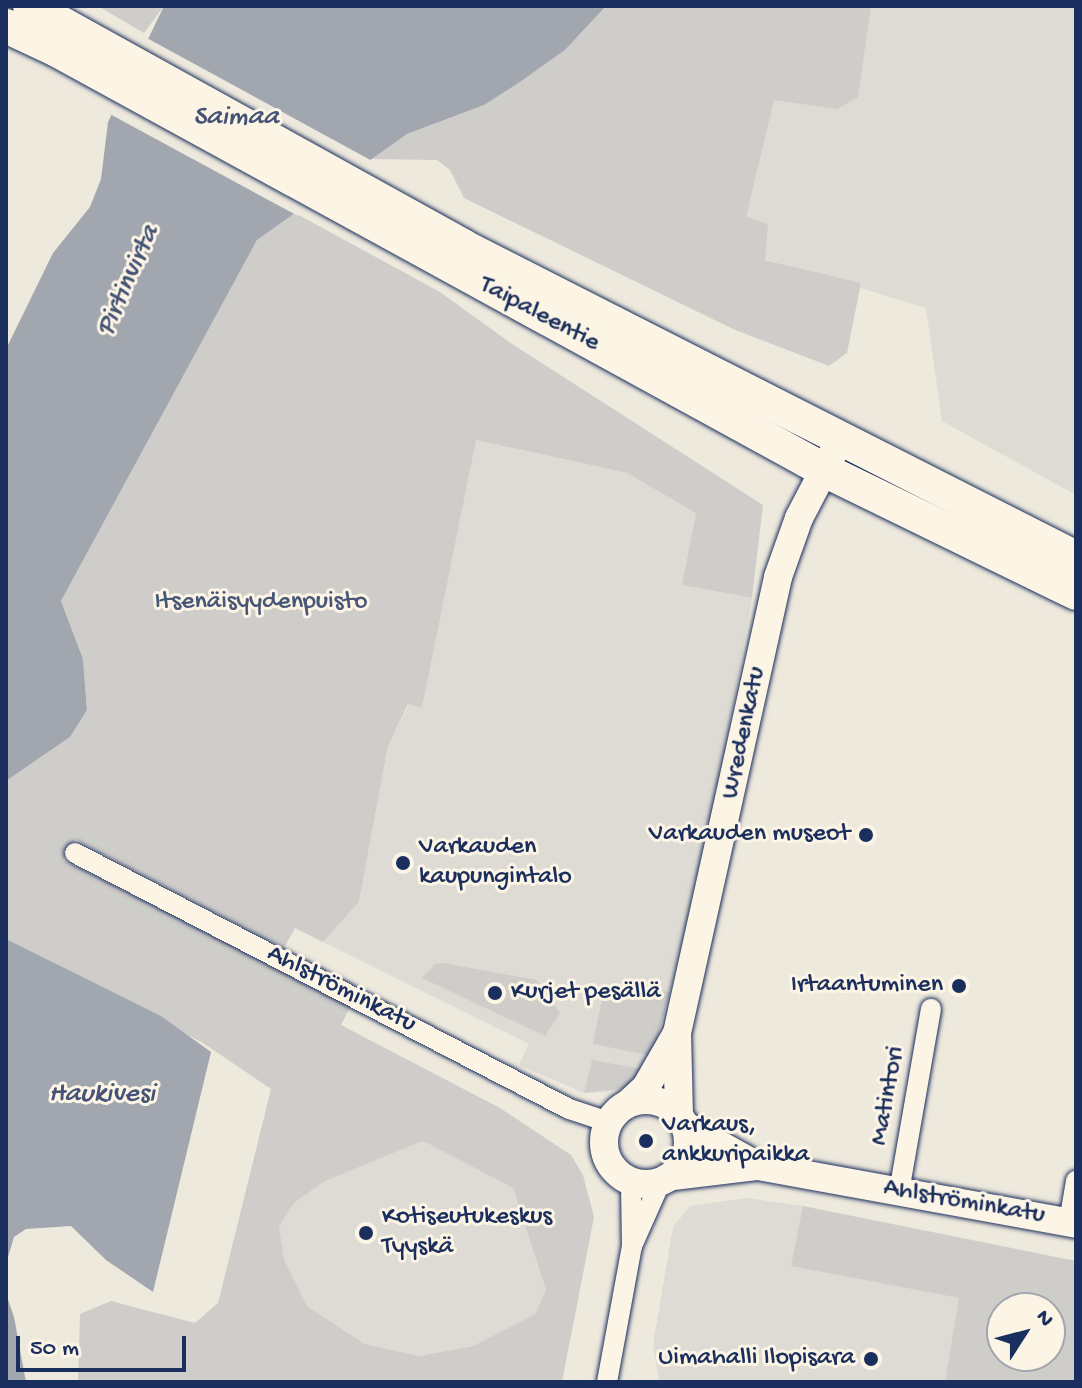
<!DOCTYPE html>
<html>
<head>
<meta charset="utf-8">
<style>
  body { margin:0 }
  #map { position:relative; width:1082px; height:1388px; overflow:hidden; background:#eee9dd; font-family:"Gochi Hand",sans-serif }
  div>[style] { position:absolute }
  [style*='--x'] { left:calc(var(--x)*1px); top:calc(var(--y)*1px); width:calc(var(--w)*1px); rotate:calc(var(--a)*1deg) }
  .built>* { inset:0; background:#dedbd4 }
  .green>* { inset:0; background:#cfcdca }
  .water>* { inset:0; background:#a2a7af }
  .pier>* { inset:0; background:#eee9dd }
  .roads { filter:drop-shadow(0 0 2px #1b2f5e) drop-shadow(0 0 2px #1b2f5e) }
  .street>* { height:20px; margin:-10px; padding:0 10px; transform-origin:10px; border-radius:10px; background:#fcf5e5 }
  .secondary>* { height:28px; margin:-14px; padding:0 14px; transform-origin:14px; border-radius:14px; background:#fcf5e5 }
  .secondary>.ring { margin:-14px; padding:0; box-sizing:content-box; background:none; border:28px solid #fcf5e5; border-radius:50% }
  .highway>* { height:34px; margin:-17px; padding:0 17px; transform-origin:17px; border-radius:17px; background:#fcf5e5 }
  .dots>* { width:22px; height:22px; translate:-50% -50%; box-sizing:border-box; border:4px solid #fcf5e5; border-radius:50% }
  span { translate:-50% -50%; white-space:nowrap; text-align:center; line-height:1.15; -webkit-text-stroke:6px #fcf5e5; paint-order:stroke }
  .street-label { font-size:26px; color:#1b2f5e }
  .park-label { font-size:26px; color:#485679 }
  .poi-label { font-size:26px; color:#1b2f5e }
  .right { translate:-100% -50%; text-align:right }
  .left { translate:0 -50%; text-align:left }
  .water-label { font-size:28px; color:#445376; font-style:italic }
  .frame { position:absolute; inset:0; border:8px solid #1b2f5e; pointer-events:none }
  .north { position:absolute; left:986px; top:1292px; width:80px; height:80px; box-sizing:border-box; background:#fcf5e5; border:2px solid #a2a6af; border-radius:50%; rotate:54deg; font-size:22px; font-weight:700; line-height:32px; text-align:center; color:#1b2f5e }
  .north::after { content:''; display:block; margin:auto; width:28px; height:36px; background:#1b2f5e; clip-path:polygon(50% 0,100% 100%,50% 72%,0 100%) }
  .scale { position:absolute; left:16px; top:1336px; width:170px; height:36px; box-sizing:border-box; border:4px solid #1b2f5e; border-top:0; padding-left:10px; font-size:24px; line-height:28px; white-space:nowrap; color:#1b2f5e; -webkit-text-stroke:6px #fcf5e5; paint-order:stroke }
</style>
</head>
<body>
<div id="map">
  <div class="built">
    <div style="clip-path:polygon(630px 6px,1076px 6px,1076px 495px,942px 421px,926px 308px,762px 258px)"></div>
    <div style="clip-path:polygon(475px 440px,627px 473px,697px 513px,683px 585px,752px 598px,715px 810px,668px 1000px,646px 1070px,624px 1088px,607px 1092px,584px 1093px,519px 1065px,529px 1044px,323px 942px,359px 902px,388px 746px,409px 704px,422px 708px)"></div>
    <div style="clip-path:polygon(423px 1141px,513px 1188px,546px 1290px,535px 1314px,473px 1346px,419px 1356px,365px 1344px,307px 1306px,284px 1259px,279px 1227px,294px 1203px,325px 1181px)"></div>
    <div style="clip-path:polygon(746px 1198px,803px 1206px,792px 1266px,960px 1298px,945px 1382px,659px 1382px,653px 1345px,673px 1227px,690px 1206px)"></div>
  </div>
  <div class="green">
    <div style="clip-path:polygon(98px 6px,164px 6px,144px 33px)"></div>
    <div style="clip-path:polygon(606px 6px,871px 6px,858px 97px,837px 109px,774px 100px,746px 217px,768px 224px,765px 260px,861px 283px,847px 353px,829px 366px,733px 329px,464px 198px,450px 170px,437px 160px,370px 159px,407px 134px,484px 105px,520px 82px,565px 50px)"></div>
    <div style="clip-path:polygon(evenodd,295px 213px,440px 292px,512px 344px,763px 505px,752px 598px,682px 585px,696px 513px,627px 473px,476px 440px,422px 708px,408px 704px,388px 746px,359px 902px,323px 942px,295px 928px,284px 948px,75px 839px,63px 860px,351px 1005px,341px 1025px,500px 1108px,571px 1155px,583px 1175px,594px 1217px,562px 1382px,78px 1382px,80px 1314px,111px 1301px,195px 1323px,218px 1303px,271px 1089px,203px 1043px,6px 939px,6px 781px,70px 737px,87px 710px,83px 659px,61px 601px,257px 240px,295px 213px,423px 1141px,513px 1188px,546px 1290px,535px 1314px,473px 1346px,419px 1356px,365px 1344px,307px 1306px,284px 1259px,279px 1227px,294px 1203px,325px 1181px,423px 1141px)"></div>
    <div style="clip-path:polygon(444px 963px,536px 980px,560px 1013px,545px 1036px,422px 978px,435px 964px)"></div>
    <div style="clip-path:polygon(605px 984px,670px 992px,652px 1056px,593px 1044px)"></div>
    <div style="clip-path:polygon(592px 1060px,646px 1070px,624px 1088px,584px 1093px)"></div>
    <div style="clip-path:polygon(evenodd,803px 1206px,1076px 1261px,1076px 1382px,945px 1382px,959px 1298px,791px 1266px,803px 1206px,1050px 1308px,1050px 1356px,1002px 1356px,1002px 1308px,1050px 1308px)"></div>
  </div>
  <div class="water">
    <div style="clip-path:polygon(164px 6px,606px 6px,565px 50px,520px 82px,484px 105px,407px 134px,257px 240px,61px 601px,83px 659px,87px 710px,70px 737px,6px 781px,6px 349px,53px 253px,90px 207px,101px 179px,108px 122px)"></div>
    <div style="clip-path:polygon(6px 939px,161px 1016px,211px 1052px,153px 1292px,106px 1260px,71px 1226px,26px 1229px,14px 1237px,6px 1264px)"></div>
    <div style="clip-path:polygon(6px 1294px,14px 1317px,26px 1382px,6px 1382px)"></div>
  </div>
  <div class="pier">
    <div style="clip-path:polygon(145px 37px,374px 162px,298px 216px,108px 113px)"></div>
  </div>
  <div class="roads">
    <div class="street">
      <div style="--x:75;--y:853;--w:556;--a:27.39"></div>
      <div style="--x:569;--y:1109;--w:41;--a:18.4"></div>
      <div style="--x:899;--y:1192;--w:186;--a:-80.1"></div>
      <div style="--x:1069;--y:1222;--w:42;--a:-80.3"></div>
      <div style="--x:632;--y:1246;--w:69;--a:-66"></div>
      <div style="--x:607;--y:1382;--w:138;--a:-79.6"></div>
      <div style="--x:632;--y:1246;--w:63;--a:-90.9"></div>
    </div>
    <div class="secondary">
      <div class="ring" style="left:604px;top:1100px;width:56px;height:56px"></div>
      <div style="--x:629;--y:1103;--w:23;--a:-43"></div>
      <div style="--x:646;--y:1087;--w:62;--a:-60.1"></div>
      <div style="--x:679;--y:1115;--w:82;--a:-91.4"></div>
      <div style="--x:677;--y:1033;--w:467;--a:-77.5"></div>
      <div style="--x:778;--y:577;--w:63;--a:-70.4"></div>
      <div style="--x:799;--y:518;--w:73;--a:-62.4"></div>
      <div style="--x:686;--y:1126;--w:82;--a:29.1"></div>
      <div style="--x:758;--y:1166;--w:323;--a:10.3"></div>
      <div style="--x:673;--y:1176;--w:86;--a:-6.7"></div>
    </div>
    <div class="highway">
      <div style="--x:30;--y:6;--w:496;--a:29"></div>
      <div style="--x:464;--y:247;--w:686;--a:26.94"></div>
      <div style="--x:6;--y:26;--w:56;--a:25.2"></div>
      <div style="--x:57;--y:50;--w:874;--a:28.7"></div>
      <div style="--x:824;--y:470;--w:280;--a:26"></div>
    </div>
  </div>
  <div class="dots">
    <div style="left:866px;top:835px;background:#1b2f5e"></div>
    <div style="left:403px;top:863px;background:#1b2f5e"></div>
    <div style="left:959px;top:986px;background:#1b2f5e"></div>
    <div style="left:495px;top:993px;background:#1b2f5e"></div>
    <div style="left:646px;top:1141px;background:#1b2f5e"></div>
    <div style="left:366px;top:1233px;background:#1b2f5e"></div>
    <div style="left:871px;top:1359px;background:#1b2f5e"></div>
  </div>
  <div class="street-label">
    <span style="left:539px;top:315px;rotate:28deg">Taipaleentie</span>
    <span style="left:745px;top:733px;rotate:-78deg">Wredenkatu</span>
    <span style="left:341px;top:990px;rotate:27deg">Ahlströminkatu</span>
    <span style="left:889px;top:1096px;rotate:-80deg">Matintori</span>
    <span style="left:964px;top:1203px;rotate:10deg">Ahlströminkatu</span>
  </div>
  <div class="park-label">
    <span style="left:261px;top:603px">Itsenäisyydenpuisto</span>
  </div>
  <div class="poi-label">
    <span class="right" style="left:850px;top:835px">Varkauden museot</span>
    <span class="left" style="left:419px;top:863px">Varkauden<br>kaupungintalo</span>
    <span class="right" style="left:943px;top:986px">Irtaantuminen</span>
    <span class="left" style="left:511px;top:993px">Kurjet pesällä</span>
    <span class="left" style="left:662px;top:1141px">Varkaus,<br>ankkuripaikka</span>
    <span class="left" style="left:382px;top:1233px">Kotiseutukeskus<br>Tyyskä</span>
    <span class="right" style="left:855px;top:1359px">Uimahalli Ilopisara</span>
  </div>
  <div class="water-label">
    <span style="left:236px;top:118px">Saimaa</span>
    <span style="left:129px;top:281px;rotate:-66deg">Pirtinvirta</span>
    <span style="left:102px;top:1095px">Haukivesi</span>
  </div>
  <div class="frame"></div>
  <div class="north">N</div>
  <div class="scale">50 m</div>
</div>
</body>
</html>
